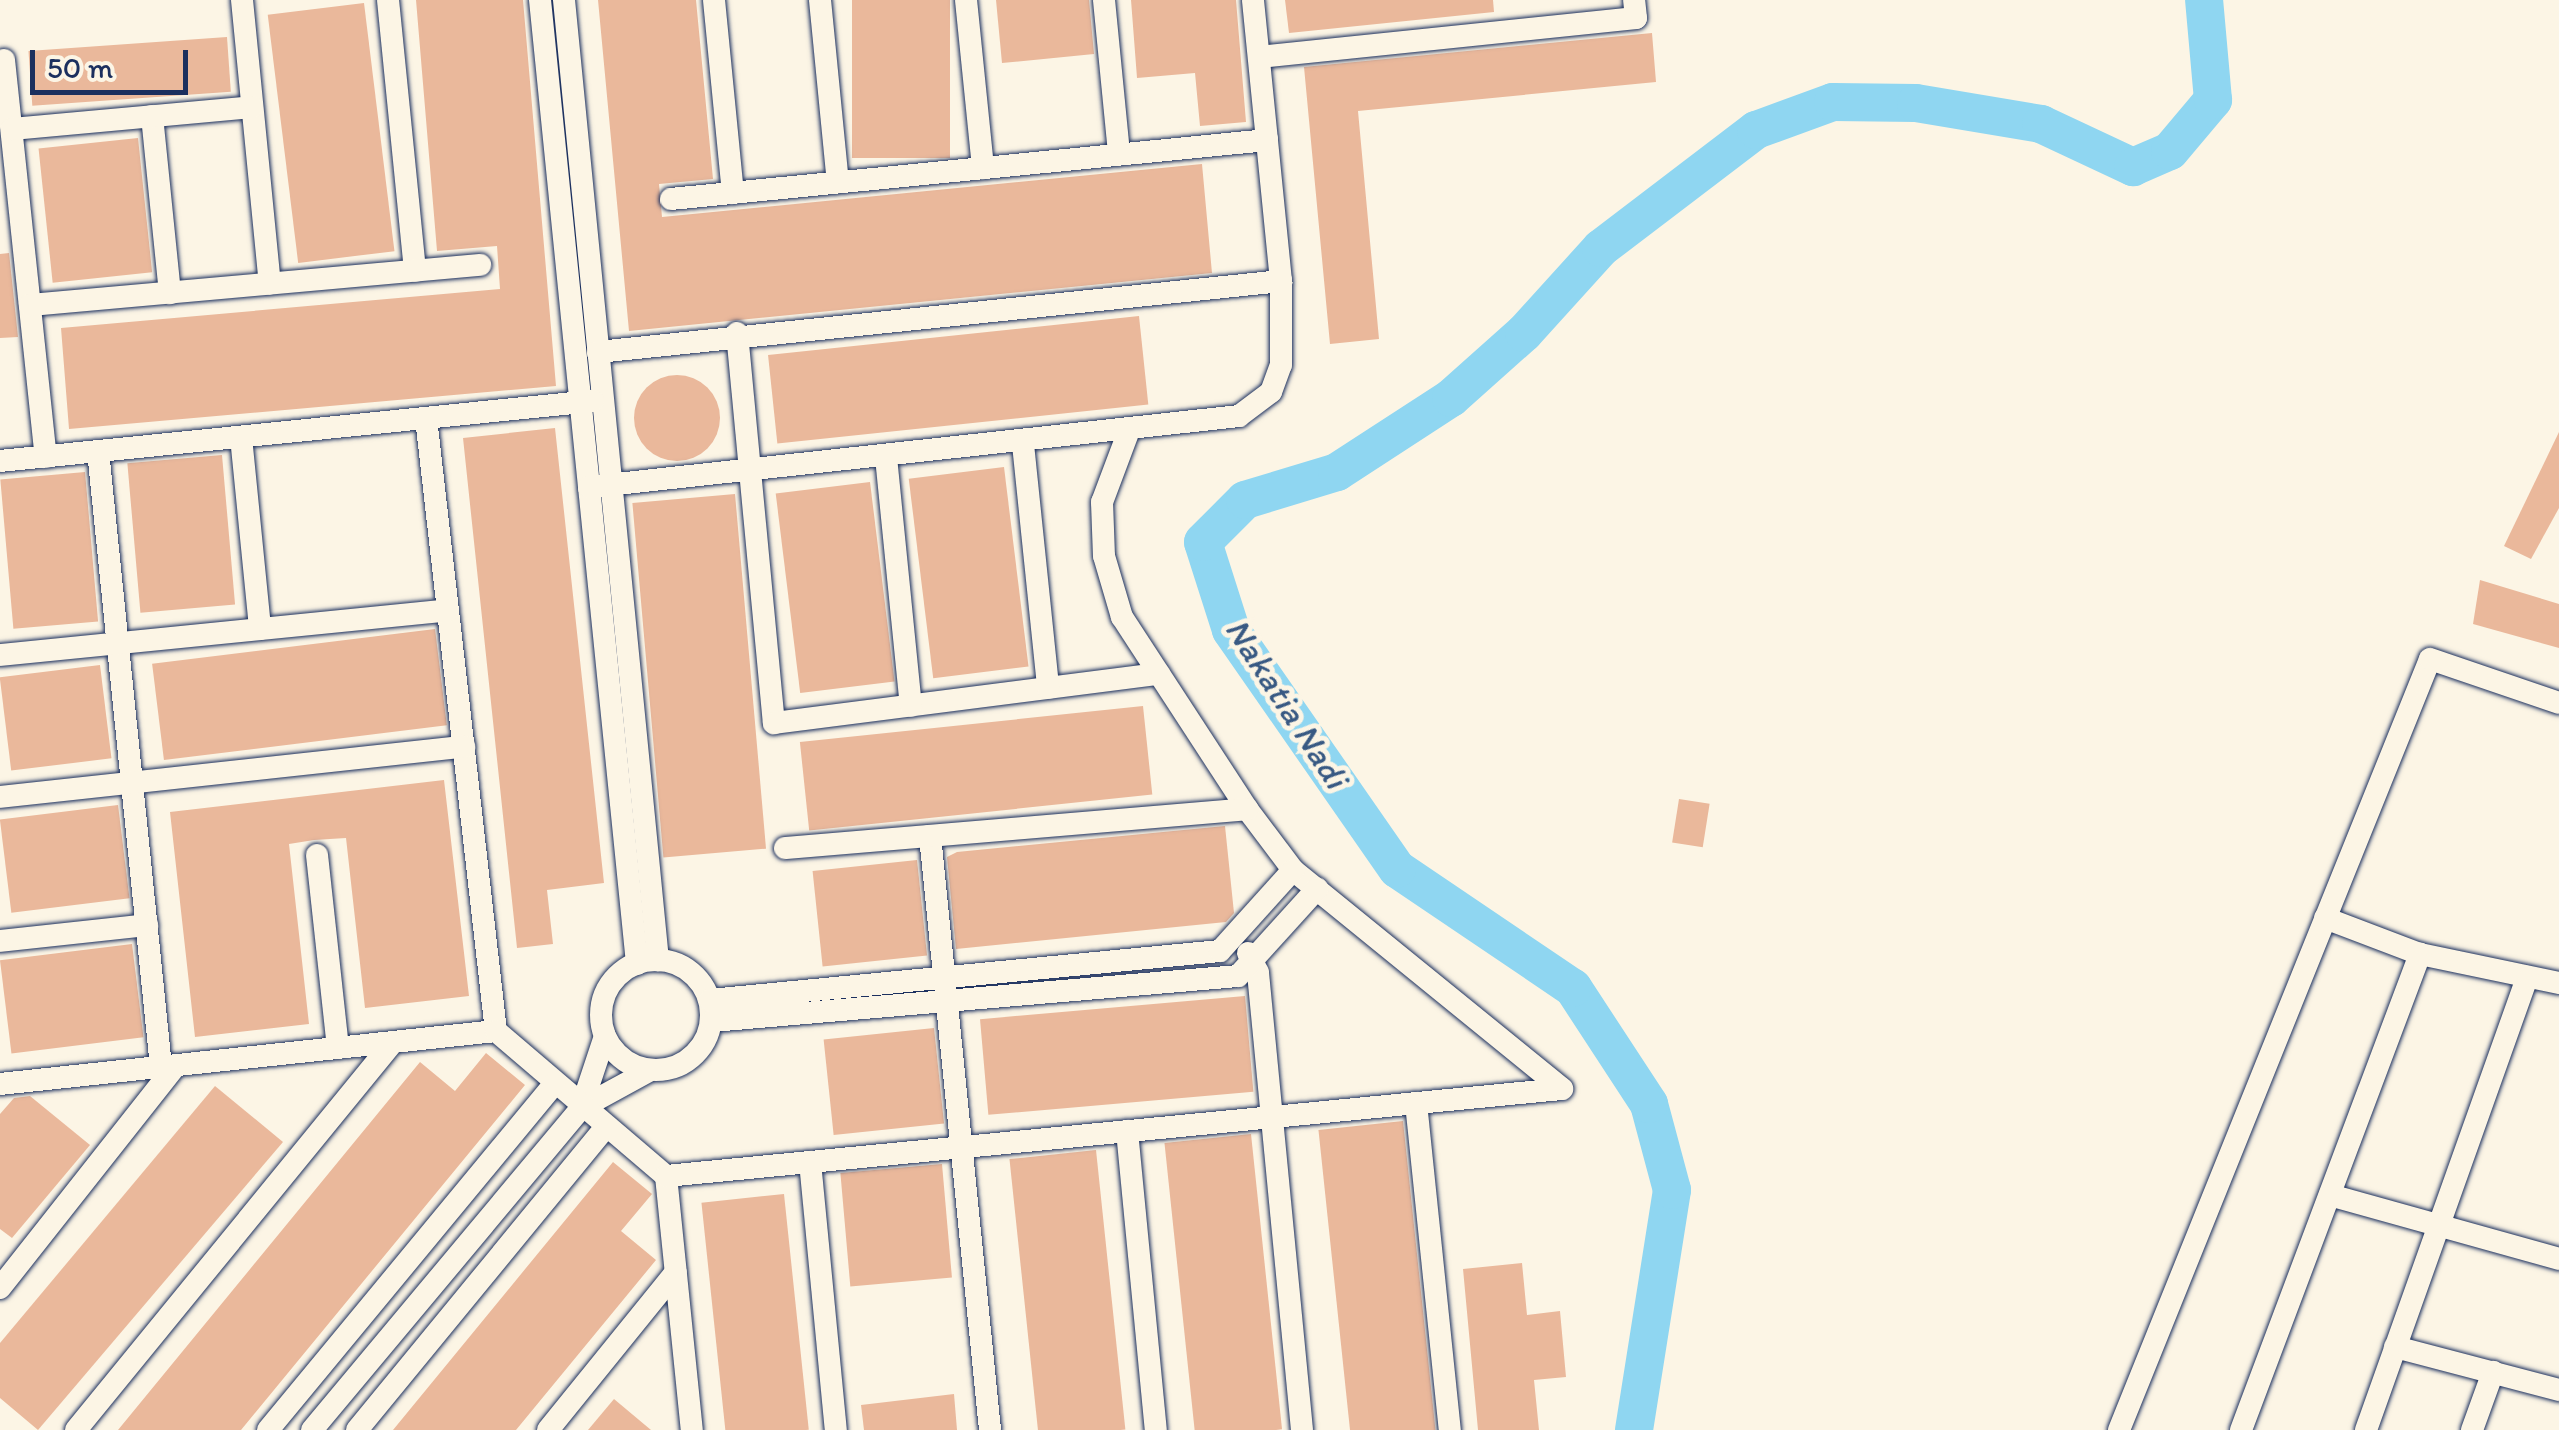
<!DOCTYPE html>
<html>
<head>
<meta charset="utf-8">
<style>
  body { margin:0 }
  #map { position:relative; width:2559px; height:1430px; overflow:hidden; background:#fcf5e5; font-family:Itim,sans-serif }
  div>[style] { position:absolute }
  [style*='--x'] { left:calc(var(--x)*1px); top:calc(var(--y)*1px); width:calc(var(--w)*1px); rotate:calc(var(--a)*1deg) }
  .river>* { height:38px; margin:-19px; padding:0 19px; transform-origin:19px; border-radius:19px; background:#8fd6f1 }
  .building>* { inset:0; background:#eab89b; transform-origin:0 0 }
  .round { border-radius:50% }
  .roads { filter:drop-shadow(0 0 2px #1b2f5e) drop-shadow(0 0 2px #1b2f5e) }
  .minor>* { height:22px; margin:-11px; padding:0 11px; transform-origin:11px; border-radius:11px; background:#fcf5e5 }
  .minor>.ring { margin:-11px; padding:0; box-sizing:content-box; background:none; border:22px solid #fcf5e5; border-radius:50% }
  span { translate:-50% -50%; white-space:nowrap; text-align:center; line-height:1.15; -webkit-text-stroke:10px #fcf5e5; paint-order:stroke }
  .water-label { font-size:35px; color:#385983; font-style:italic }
  .scale { position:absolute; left:30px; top:50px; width:158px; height:45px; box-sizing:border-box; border:5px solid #1b2f5e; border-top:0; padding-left:12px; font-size:30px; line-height:35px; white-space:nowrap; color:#1b2f5e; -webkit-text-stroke:8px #fcf5e5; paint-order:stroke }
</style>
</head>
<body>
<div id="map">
  <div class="river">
    <div style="--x:1634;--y:1430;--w:243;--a:-81"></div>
    <div style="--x:1672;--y:1190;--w:89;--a:-105"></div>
    <div style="--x:1649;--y:1104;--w:139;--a:-123.2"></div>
    <div style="--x:1573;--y:988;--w:212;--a:-145.9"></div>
    <div style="--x:1397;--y:869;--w:291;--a:-124.8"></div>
    <div style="--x:1231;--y:630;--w:92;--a:-107.7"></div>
    <div style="--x:1203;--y:542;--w:59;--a:-45"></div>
    <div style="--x:1245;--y:500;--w:96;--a:-16.9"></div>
    <div style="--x:1337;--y:472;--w:136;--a:-33"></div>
    <div style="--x:1451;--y:398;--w:98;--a:-41.7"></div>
    <div style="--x:1524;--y:333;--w:115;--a:-47.8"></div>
    <div style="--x:1601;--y:248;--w:195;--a:-37.3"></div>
    <div style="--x:1756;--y:130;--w:82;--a:-20"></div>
    <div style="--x:1833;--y:102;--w:83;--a:0.7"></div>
    <div style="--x:1916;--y:103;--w:127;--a:9.5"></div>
    <div style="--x:2041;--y:124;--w:102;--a:25.1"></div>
    <div style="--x:2133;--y:167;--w:40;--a:-23.4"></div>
    <div style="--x:2170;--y:151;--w:67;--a:-49.9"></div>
    <div style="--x:2213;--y:100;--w:100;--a:-95.1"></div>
  </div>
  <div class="building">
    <div style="clip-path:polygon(416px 0,523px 0,556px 386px,69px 429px,61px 328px,500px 289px,497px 246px,437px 251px)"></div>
    <div style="clip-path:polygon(598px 0,696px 0,713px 179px,659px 184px,662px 217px,1202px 164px,1212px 273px,629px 331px)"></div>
    <div style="left:852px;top:0;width:98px;height:158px"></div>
    <div style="clip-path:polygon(996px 0,1089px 0,1094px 54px,1002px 63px)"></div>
    <div style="clip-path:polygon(1131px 0,1236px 0,1246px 122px,1200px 126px,1195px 73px,1137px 78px)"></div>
    <div style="clip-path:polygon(1285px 0,1493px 0,1494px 12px,1289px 33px)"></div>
    <div style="left:364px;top:3px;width:250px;height:97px;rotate:83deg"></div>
    <div style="clip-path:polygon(1652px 33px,1656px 82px,1358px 111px,1379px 339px,1330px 344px,1304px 67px)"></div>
    <div style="left:227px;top:37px;width:55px;height:199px;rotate:86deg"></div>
    <div style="left:138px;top:138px;width:135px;height:100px;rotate:84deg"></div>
    <div style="clip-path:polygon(9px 253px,18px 337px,0 338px,0 254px)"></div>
    <div style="left:1139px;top:316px;width:89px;height:373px;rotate:84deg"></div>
    <div class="round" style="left:634px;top:375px;width:86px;height:86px"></div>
    <div style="clip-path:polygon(555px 428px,604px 883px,547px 890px,553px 944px,517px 948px,463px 438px)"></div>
    <div style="clip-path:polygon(2559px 432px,2559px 508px,2531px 559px,2504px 546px)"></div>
    <div style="left:222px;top:455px;width:150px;height:95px;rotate:85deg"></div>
    <div style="left:1004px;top:467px;width:201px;height:96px;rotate:83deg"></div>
    <div style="left:85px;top:472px;width:150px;height:85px;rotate:85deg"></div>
    <div style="left:870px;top:482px;width:201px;height:95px;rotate:83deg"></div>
    <div style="left:735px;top:494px;width:356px;height:103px;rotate:85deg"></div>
    <div style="clip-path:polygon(2480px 580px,2559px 604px,2559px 648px,2473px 624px)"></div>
    <div style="left:435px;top:629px;width:97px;height:285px;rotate:83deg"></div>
    <div style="left:100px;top:665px;width:94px;height:101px;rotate:83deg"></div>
    <div style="left:1143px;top:706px;width:89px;height:345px;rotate:84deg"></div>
    <div style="clip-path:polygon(444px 780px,469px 996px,365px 1008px,346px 838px,314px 840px,289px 844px,309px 1024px,195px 1037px,170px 812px)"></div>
    <div style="left:1679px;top:799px;width:31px;height:44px;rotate:9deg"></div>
    <div style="left:118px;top:805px;width:94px;height:119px;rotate:83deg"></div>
    <div style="clip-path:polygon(1225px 826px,1234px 913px,1226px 922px,956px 949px,947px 857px,957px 852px)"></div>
    <div style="left:917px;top:860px;width:96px;height:105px;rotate:84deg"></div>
    <div style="left:132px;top:944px;width:94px;height:133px;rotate:83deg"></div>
    <div style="left:1245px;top:996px;width:96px;height:266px;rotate:85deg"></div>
    <div style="left:934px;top:1028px;width:96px;height:111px;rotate:84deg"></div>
    <div style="clip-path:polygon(486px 1053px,525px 1085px,241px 1430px,118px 1430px,420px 1062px,455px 1091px)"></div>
    <div style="clip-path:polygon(215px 1086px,283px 1142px,38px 1430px,0 1398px,0 1343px)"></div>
    <div style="clip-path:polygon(30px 1096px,90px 1145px,12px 1238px,0 1229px,0 1114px,14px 1098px)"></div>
    <div style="left:1403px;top:1121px;width:311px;height:85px;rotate:84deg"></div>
    <div style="left:1251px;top:1134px;width:297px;height:87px;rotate:84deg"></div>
    <div style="left:1096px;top:1150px;width:281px;height:87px;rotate:84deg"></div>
    <div style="clip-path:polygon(613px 1162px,652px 1194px,621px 1231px,656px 1260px,516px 1430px,393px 1430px)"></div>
    <div style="left:942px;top:1164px;width:114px;height:102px;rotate:85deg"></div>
    <div style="left:784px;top:1194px;width:237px;height:83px;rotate:84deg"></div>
    <div style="clip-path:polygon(1522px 1263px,1527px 1315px,1560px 1311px,1566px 1377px,1534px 1380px,1539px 1430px,1478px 1430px,1463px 1269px)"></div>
    <div style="clip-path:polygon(954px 1394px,957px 1430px,864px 1430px,861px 1405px)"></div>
    <div style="clip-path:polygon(614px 1399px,651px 1430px,588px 1430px)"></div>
  </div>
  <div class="roads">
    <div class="minor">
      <div style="--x:242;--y:0;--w:285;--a:84.4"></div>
      <div style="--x:388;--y:0;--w:272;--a:84.3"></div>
      <div style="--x:540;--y:0;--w:969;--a:84.25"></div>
      <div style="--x:564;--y:0;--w:965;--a:84.41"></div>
      <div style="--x:714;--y:0;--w:194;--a:84.4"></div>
      <div style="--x:820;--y:0;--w:183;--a:84.4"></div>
      <div style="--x:966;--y:0;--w:169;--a:84.2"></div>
      <div style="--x:1104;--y:0;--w:155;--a:84.4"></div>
      <div style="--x:1259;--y:57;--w:379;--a:-5.9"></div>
      <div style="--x:1636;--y:18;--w:18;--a:-96"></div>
      <div style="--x:4;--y:60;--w:399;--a:84"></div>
      <div style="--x:152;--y:116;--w:178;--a:84.2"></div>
      <div style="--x:12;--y:129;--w:241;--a:-5.2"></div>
      <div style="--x:671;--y:199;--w:599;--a:-5.65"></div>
      <div style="--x:30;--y:305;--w:452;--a:-5.1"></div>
      <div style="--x:737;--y:333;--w:392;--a:84.6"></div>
      <div style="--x:774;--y:723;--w:388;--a:-7.3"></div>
      <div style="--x:598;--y:352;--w:687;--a:-5.93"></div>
      <div style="--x:426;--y:418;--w:617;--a:83.49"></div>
      <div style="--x:1128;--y:433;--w:74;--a:110.6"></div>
      <div style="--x:1102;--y:502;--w:54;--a:87.9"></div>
      <div style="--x:1104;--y:556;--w:64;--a:73.6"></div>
      <div style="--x:1122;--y:617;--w:229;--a:56.9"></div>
      <div style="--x:1247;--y:809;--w:76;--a:53"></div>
      <div style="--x:1293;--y:870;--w:347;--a:39.1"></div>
      <div style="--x:241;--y:437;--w:193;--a:84.3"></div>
      <div style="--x:1023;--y:444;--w:245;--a:84.1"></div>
      <div style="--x:98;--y:451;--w:619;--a:84.16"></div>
      <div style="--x:886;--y:457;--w:250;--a:84.3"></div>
      <div style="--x:0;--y:461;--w:596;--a:-5.78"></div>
      <div style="--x:589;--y:487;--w:654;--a:-6.23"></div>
      <div style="--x:1239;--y:416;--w:40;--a:-37"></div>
      <div style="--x:1271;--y:392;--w:29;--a:-70"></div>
      <div style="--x:1281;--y:365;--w:84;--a:-90"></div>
      <div style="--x:1281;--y:281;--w:282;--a:-95.7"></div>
      <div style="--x:0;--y:655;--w:450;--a:-5.7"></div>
      <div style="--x:0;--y:797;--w:467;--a:-6.2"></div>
      <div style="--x:930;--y:836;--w:597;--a:84.23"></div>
      <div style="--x:785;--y:848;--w:464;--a:-4.8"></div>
      <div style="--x:317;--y:855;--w:194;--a:83.8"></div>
      <div style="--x:2325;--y:918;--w:102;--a:20.8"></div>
      <div style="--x:2420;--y:954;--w:142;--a:11.8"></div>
      <div style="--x:0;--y:941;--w:148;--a:-6.2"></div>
      <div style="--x:1248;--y:953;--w:22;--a:63"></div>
      <div style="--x:1258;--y:973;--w:459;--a:84.5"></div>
      <div class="ring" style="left:601px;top:960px;width:88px;height:88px"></div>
      <div style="--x:710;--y:1000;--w:512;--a:-5.49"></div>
      <div style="--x:1220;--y:951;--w:109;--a:-48"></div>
      <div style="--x:712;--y:1021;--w:528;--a:-4.89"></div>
      <div style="--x:1238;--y:976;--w:118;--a:-47.8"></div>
      <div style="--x:605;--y:1036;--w:76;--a:108.4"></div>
      <div style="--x:581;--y:1108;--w:77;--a:-28.6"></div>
      <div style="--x:0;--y:1084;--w:499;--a:-6.1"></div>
      <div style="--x:496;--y:1031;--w:223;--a:40.5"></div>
      <div style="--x:666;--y:1176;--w:255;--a:84.2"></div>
      <div style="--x:1416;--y:1103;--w:329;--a:84.1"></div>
      <div style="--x:1127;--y:1131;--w:300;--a:84.5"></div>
      <div style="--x:810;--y:1162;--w:269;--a:84.5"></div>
      <div style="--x:666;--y:1176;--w:900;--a:-5.55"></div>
      <div style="--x:2330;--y:1195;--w:238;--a:15.6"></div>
      <div style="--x:0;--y:1288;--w:284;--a:-51.7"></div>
      <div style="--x:2395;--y:1347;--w:170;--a:14.7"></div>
      <div style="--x:76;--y:1430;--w:501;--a:-50.75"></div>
      <div style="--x:268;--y:1430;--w:450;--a:-50.4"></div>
      <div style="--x:312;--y:1430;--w:420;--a:-50.1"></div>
      <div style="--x:357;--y:1430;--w:392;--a:-50.6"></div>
      <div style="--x:548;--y:1430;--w:203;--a:-51"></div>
      <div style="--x:2119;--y:1430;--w:831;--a:-68.03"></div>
      <div style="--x:2430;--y:659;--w:136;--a:18.8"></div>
      <div style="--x:2241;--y:1430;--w:509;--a:-69.39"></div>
      <div style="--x:2366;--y:1430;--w:481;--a:-70.4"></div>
      <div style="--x:2472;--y:1430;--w:62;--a:-70.1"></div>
    </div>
  </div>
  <div class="water-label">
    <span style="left:1287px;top:703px;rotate:57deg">Nakatia Nadi</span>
  </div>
  <div class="scale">50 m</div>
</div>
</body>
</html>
